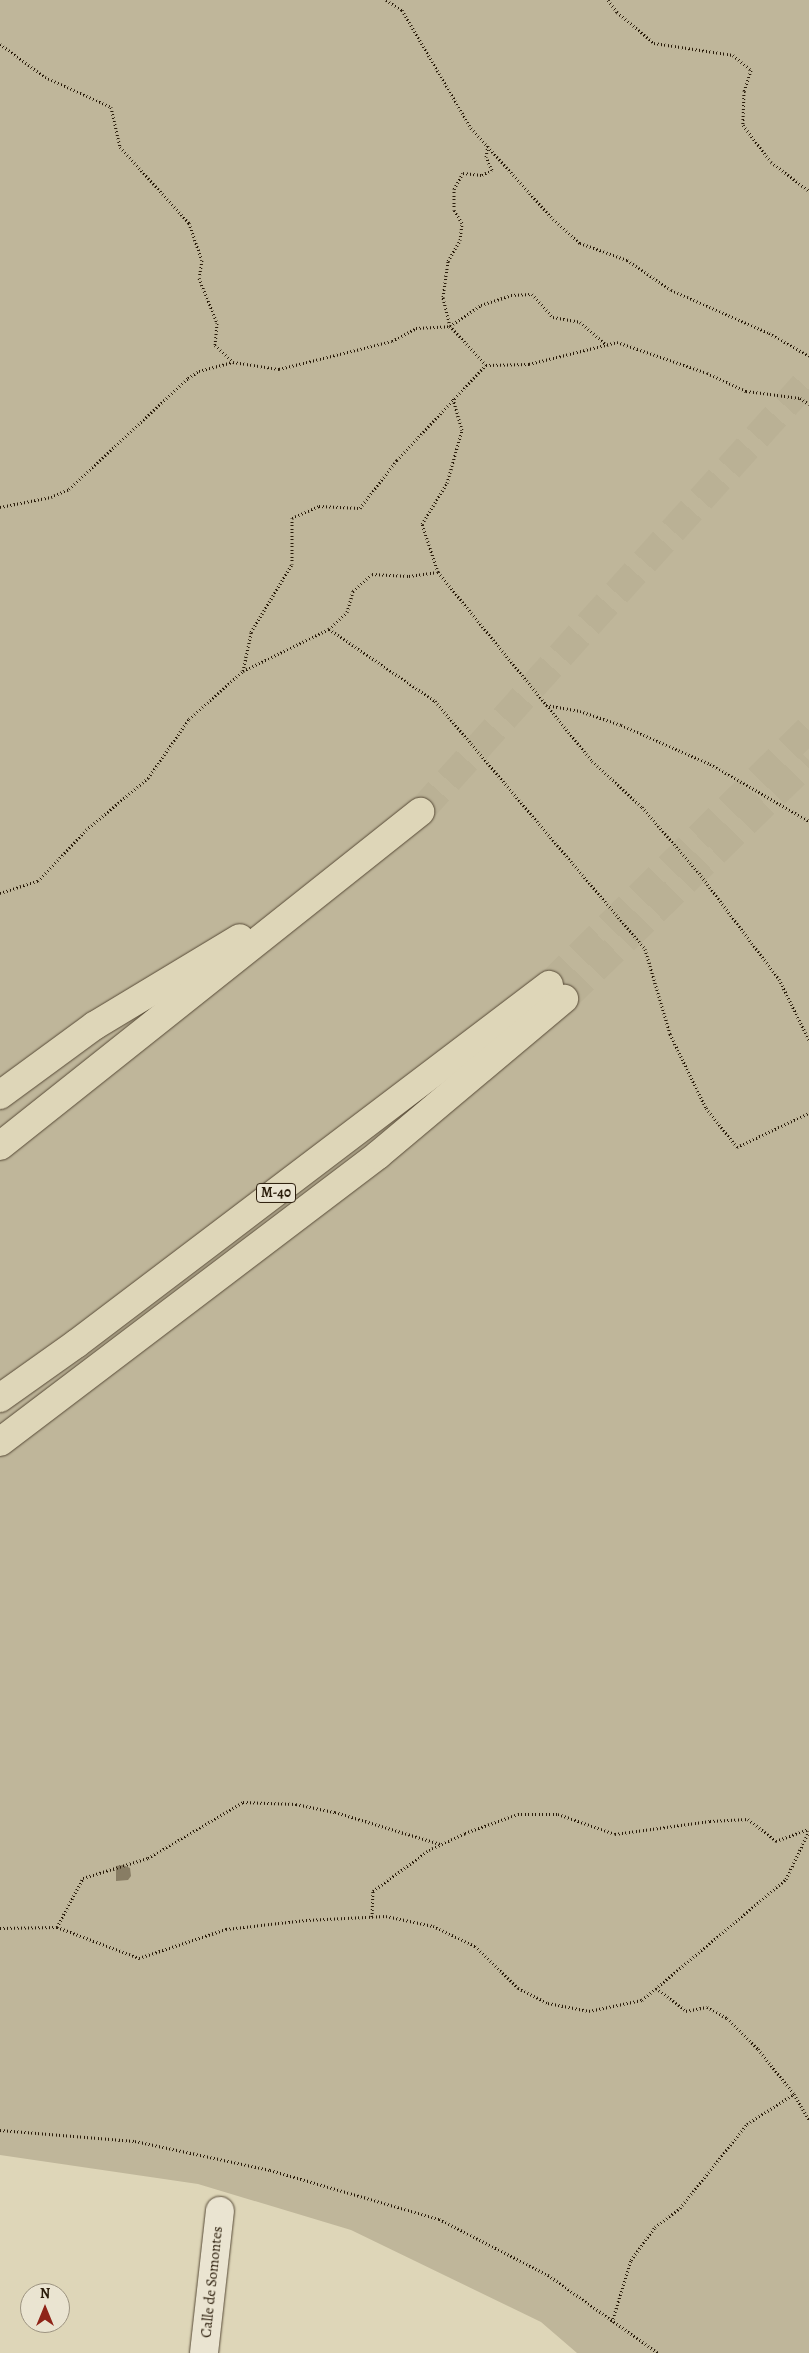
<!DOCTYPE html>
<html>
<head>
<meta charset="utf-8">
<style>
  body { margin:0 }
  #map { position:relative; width:809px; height:2353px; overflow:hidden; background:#ded6b8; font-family:Alegreya,serif }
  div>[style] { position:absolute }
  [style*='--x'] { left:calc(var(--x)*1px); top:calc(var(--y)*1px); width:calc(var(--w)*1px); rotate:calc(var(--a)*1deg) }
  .green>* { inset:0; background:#bfb69a }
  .building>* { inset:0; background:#887d64 }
  .highway-tunnel>* { height:28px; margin-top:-14px; transform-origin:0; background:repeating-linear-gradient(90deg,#bab195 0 28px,transparent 0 42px) }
  .path>* { height:3px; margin-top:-1.5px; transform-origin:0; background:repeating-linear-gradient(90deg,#2a1c0a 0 1px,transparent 0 3.5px) }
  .roads { filter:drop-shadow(0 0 1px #574a36) drop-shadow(0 0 1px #574a36) }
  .street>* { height:28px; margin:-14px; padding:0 14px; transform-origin:14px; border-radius:14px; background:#eae4d1 }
  .highway>* { height:28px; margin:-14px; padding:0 14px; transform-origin:14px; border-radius:14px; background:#ded6b8 }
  span { translate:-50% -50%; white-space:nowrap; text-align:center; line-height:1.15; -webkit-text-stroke:4px #eae4d1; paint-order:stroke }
  .shield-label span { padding:1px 4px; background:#eae4d1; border:1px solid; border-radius:4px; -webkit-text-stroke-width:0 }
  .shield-label { font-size:14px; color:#2a1c0a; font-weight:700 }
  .street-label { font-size:15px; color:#2a1c0a }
  .north { position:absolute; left:20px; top:2283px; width:50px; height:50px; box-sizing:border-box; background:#eae4d1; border:1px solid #9d9481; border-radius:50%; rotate:0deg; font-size:14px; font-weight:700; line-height:20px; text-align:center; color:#2a1c0a }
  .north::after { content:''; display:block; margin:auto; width:18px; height:22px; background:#8f2418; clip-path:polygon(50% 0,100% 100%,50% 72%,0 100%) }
</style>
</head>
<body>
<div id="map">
  <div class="green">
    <div style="clip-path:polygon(0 0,809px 0,809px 2353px,577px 2353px,541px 2322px,351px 2230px,198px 2184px,0 2155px)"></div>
  </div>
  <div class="building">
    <div style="clip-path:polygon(123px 1865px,130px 1868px,131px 1876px,128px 1880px,116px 1881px,116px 1866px)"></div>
  </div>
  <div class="highway-tunnel">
    <div style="--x:420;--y:812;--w:582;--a:-48.06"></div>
    <div style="--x:549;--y:985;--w:365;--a:-44.6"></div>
    <div style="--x:564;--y:999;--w:342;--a:-44.2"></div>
  </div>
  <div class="path">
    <div style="--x:386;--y:0;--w:19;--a:32"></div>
    <div style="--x:402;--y:10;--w:137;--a:59.7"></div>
    <div style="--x:471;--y:128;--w:122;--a:48"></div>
    <div style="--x:553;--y:219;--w:36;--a:42"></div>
    <div style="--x:580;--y:243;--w:50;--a:19.9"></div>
    <div style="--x:627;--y:260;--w:53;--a:34.3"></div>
    <div style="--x:671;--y:290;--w:107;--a:23.7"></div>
    <div style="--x:769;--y:333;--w:46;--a:29.9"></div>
    <div style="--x:608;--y:0;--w:15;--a:53"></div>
    <div style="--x:617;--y:12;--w:48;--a:40"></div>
    <div style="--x:654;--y:43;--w:80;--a:8.6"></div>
    <div style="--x:733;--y:55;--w:23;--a:40"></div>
    <div style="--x:751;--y:70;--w:22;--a:108"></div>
    <div style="--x:744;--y:91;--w:34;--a:92"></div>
    <div style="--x:743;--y:125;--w:46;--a:52.9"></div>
    <div style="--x:771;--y:162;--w:48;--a:37.3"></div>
    <div style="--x:0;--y:44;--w:56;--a:36.3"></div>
    <div style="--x:45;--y:77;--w:72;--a:24.4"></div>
    <div style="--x:111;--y:107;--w:41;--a:77.3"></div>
    <div style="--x:120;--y:147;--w:103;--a:47.8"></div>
    <div style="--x:189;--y:223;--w:39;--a:71"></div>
    <div style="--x:202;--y:260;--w:18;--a:99"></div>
    <div style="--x:199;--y:278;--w:48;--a:68.2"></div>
    <div style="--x:217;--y:323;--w:22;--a:95"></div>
    <div style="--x:215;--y:345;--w:25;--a:43"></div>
    <div style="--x:233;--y:362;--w:47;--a:8.7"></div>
    <div style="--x:279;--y:369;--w:116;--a:-13.9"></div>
    <div style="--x:392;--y:341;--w:27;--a:-28"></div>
    <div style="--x:416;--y:328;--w:34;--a:-3"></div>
    <div style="--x:450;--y:326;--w:37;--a:-34"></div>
    <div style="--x:481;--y:305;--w:32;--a:-18"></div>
    <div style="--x:511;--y:295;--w:21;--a:-3"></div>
    <div style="--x:532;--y:294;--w:31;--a:48"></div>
    <div style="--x:553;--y:317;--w:27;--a:10"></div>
    <div style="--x:580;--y:322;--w:35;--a:41"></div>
    <div style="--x:486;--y:365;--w:53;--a:-132.7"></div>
    <div style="--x:450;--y:326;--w:30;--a:-104"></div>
    <div style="--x:443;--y:297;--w:36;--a:-82"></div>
    <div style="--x:448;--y:261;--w:24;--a:-60"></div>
    <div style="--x:460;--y:240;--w:17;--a:-83"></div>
    <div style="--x:462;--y:223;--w:15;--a:-122"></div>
    <div style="--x:454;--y:210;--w:21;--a:-90"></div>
    <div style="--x:454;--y:189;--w:18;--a:-61"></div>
    <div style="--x:463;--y:173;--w:19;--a:6"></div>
    <div style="--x:482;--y:175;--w:11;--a:-27"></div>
    <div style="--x:492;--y:170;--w:14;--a:-115"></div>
    <div style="--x:486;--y:157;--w:12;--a:-81"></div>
    <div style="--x:0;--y:507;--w:52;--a:-11.1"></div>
    <div style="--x:51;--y:497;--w:20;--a:-24"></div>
    <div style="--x:69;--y:489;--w:163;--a:-43"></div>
    <div style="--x:188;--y:378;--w:13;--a:-32"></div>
    <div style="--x:199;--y:371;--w:34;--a:-15"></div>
    <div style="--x:438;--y:572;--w:51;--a:-108.4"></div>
    <div style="--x:422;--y:524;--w:48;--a:-58.6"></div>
    <div style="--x:447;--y:483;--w:55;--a:-74.2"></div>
    <div style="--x:462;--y:430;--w:33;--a:-106"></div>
    <div style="--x:329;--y:629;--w:25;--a:-43"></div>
    <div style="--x:347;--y:612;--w:22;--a:-74"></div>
    <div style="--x:353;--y:591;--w:25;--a:-42"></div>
    <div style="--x:372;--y:574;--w:37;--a:3"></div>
    <div style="--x:409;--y:576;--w:29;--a:-8"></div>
    <div style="--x:438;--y:572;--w:244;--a:50.8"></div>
    <div style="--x:592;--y:761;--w:68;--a:42.6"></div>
    <div style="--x:642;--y:807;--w:87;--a:49.2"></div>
    <div style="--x:699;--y:873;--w:133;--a:53"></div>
    <div style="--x:779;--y:979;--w:68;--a:63.8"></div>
    <div style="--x:243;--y:671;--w:96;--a:-26"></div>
    <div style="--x:329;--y:629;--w:128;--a:34.2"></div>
    <div style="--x:435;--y:701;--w:325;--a:49.7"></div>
    <div style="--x:645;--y:949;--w:89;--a:73.6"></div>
    <div style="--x:670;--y:1034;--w:82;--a:64.1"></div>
    <div style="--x:706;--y:1108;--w:50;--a:51.5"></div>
    <div style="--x:737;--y:1147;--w:80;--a:-25.3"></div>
    <div style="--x:546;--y:705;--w:35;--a:10"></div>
    <div style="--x:580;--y:711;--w:43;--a:18.9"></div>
    <div style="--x:621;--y:725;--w:97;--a:23.7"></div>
    <div style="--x:710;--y:764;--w:114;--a:29.9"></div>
    <div style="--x:0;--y:893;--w:40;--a:-18"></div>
    <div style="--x:38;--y:881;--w:70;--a:-46.7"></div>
    <div style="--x:86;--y:830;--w:81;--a:-40"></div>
    <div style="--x:148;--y:778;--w:72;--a:-55.2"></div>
    <div style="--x:189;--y:719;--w:72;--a:-41.6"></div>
    <div style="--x:243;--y:671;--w:40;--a:-78"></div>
    <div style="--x:251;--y:632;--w:79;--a:-58.9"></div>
    <div style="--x:292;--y:564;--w:46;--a:-90"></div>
    <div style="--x:292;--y:518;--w:30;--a:-24"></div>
    <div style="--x:319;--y:506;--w:41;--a:2.8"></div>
    <div style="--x:360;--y:508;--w:61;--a:-52.4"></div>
    <div style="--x:397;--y:460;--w:130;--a:-46.9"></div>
    <div style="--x:486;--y:365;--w:43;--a:-1.3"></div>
    <div style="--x:529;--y:364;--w:91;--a:-14"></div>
    <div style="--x:617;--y:342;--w:95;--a:19"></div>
    <div style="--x:707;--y:373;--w:43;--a:24.8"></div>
    <div style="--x:746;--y:391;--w:54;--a:7.4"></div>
    <div style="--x:800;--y:398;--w:11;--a:34"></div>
    <div style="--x:372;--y:1917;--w:26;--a:-88"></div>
    <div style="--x:373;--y:1891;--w:69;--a:-36.2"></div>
    <div style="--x:429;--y:1850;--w:40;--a:-25"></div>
    <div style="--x:465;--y:1833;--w:56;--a:-19.7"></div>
    <div style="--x:518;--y:1814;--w:40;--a:0"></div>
    <div style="--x:558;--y:1814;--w:60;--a:19.3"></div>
    <div style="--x:615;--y:1834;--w:96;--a:-7.8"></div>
    <div style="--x:710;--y:1821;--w:38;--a:-3"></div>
    <div style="--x:748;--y:1819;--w:36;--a:38"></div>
    <div style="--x:776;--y:1841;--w:35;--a:-20"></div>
    <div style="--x:57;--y:1927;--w:55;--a:-62"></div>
    <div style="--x:83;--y:1878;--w:68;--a:-17.1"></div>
    <div style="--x:148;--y:1858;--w:110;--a:-30.5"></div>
    <div style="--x:243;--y:1802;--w:53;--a:2.2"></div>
    <div style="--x:296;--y:1804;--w:40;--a:12"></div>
    <div style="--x:335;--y:1812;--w:110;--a:16.9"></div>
    <div style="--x:0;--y:1928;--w:57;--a:-1"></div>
    <div style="--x:57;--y:1927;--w:88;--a:20.7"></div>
    <div style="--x:139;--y:1958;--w:92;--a:-18.4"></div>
    <div style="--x:226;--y:1929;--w:81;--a:-6.4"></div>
    <div style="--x:306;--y:1920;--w:80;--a:-2.9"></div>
    <div style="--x:386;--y:1916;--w:48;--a:12"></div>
    <div style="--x:433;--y:1926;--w:47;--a:25.5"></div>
    <div style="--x:475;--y:1946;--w:60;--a:44.3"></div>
    <div style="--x:518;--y:1988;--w:34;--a:27"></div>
    <div style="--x:548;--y:2003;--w:42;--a:11"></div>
    <div style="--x:589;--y:2011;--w:54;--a:-11.7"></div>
    <div style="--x:642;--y:2000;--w:188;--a:-40"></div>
    <div style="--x:786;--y:1879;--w:53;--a:-64.4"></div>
    <div style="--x:656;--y:1988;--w:38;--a:37"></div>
    <div style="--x:686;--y:2011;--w:21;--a:-11"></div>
    <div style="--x:707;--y:2007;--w:23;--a:29"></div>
    <div style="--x:727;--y:2018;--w:44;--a:45"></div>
    <div style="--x:758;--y:2049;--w:58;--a:51.3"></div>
    <div style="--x:794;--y:2094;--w:30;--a:60"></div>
    <div style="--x:0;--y:2130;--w:135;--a:4.7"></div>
    <div style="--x:135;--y:2141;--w:138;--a:12.1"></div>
    <div style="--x:270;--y:2170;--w:176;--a:16.2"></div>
    <div style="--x:439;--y:2219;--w:123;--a:27.2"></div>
    <div style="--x:548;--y:2275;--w:135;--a:35.3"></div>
    <div style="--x:612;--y:2322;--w:65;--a:-73"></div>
    <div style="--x:631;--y:2260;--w:41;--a:-54"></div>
    <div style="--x:655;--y:2227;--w:31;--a:-37"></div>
    <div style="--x:680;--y:2208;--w:107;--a:-51.4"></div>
    <div style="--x:747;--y:2124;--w:56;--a:-32.6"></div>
  </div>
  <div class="roads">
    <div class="street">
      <div style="--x:204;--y:2353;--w:143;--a:-83.6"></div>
    </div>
    <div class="highway">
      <div style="--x:0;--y:1095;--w:117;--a:-36.3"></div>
      <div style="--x:94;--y:1026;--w:170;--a:-31.1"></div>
      <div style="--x:0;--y:1146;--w:537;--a:-38.49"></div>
      <div style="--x:0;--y:1398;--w:93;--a:-35.4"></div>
      <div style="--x:76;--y:1344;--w:594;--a:-37.2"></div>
      <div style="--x:0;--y:1442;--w:475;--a:-37.2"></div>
      <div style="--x:378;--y:1155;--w:243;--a:-40"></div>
    </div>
  </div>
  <div class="shield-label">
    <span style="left:276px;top:1193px">M-40</span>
  </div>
  <div class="street-label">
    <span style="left:212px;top:2282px;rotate:-84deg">Calle de Somontes</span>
  </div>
  <div class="north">N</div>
</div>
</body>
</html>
